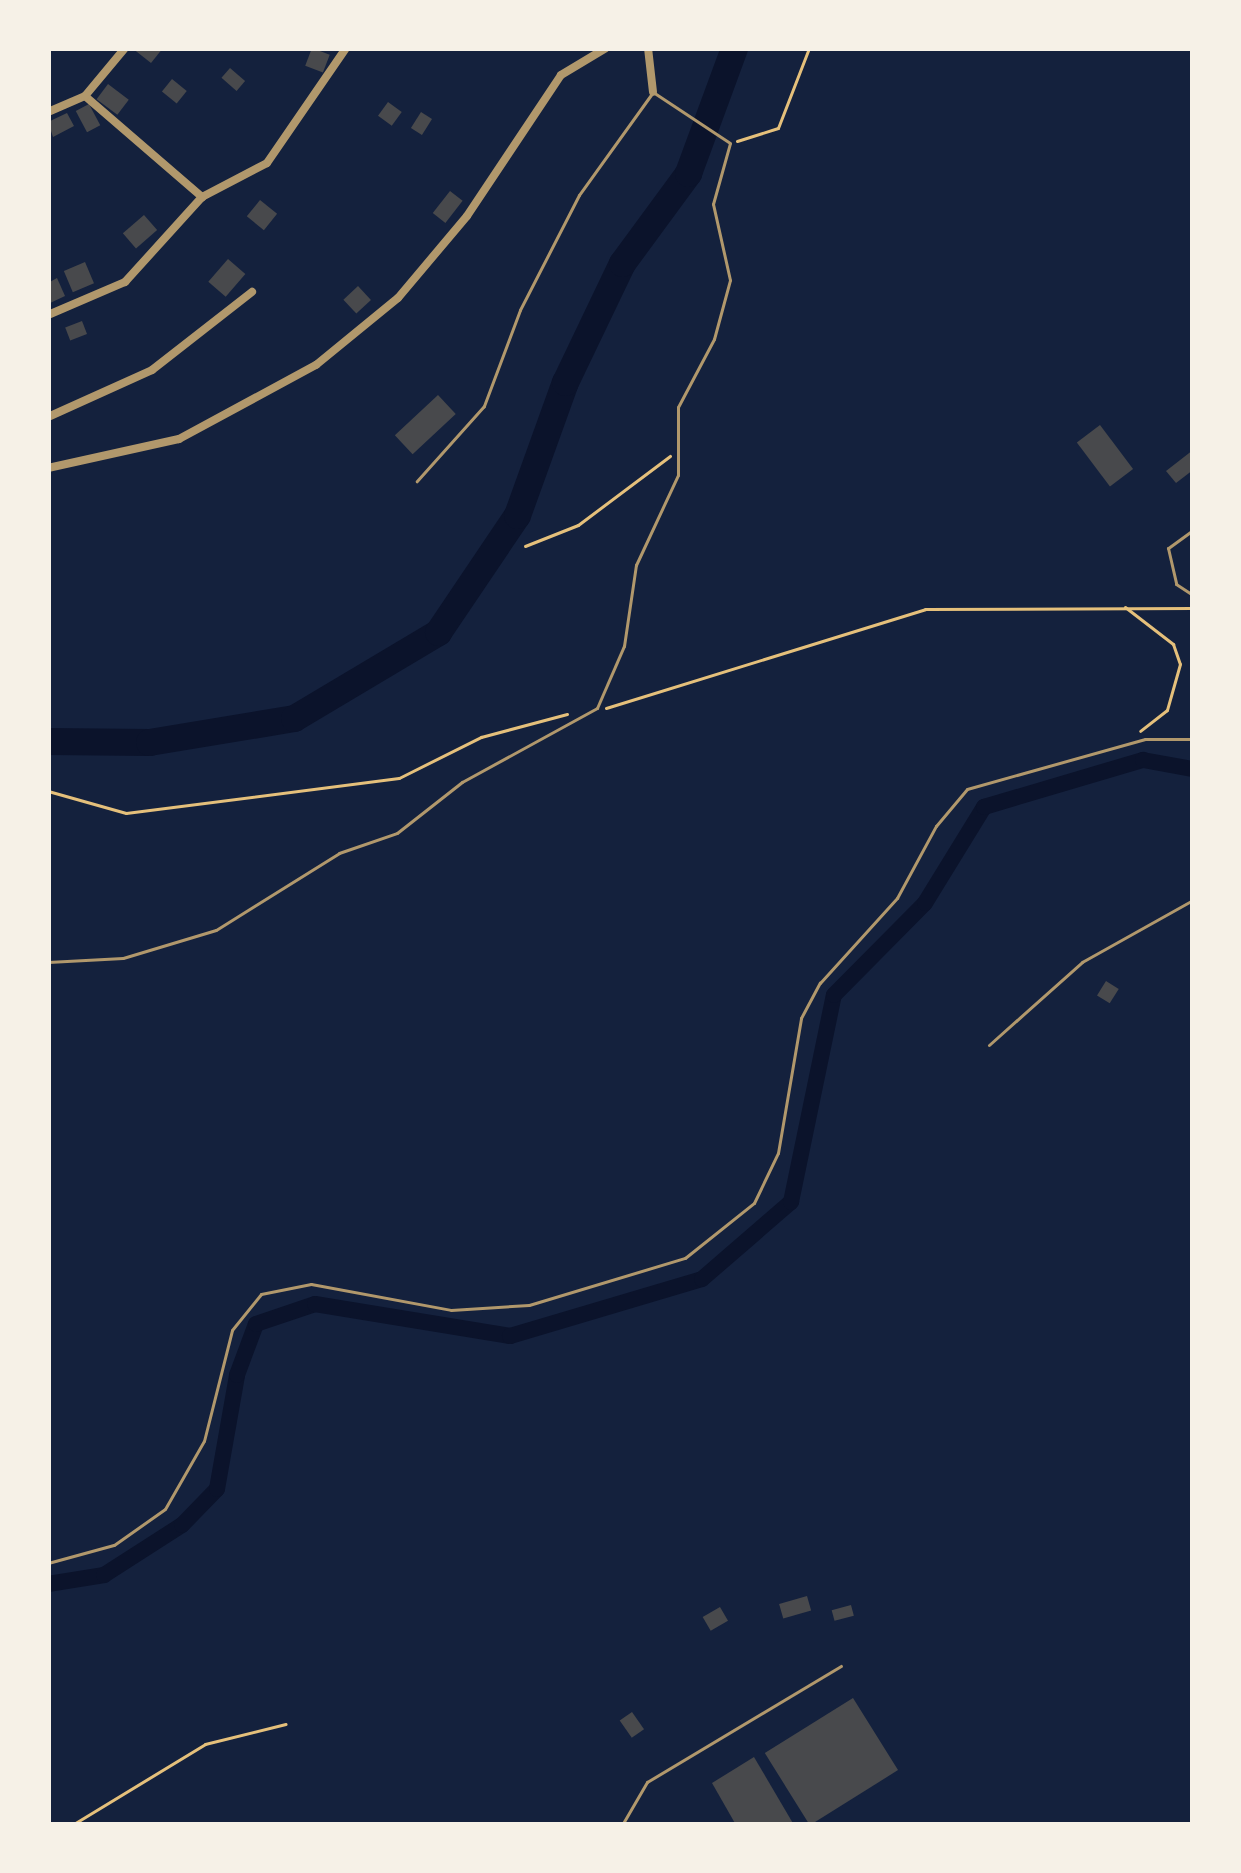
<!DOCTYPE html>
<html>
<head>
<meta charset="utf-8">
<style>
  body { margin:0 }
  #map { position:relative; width:1241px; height:1873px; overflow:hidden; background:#14213d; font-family:"Source Sans 3",sans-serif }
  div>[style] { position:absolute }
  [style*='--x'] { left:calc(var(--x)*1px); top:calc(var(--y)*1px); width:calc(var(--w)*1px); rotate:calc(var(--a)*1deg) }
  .canal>* { height:16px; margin:-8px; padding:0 8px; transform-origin:8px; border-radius:8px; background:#0b132b }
  .river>* { height:27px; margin:-13.5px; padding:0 13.5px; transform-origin:13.5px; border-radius:13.5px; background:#0b132b }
  .building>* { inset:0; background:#48494c; transform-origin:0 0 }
  .path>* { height:3px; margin:-1.5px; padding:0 1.5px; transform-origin:1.5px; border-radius:1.5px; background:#e5c07b }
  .service>* { height:3px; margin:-1.5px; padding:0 1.5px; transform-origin:1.5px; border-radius:1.5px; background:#b1986c }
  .minor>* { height:8px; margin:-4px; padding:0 4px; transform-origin:4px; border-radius:4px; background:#b1986c }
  span { translate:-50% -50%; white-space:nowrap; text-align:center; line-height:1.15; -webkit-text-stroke:12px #f6f1e7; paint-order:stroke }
  .frame { position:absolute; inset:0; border:51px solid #f6f1e7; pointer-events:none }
</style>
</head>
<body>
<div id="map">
  <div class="canal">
    <div style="--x:48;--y:1584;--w:57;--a:-9.1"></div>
    <div style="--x:104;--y:1575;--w:93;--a:-32.7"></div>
    <div style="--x:182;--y:1525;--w:50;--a:-45.8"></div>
    <div style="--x:217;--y:1489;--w:116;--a:-80"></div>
    <div style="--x:237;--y:1375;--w:54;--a:-69.6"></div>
    <div style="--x:256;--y:1324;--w:62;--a:-18.7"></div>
    <div style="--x:315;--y:1304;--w:198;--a:9.3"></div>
    <div style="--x:510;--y:1336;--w:200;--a:-16.5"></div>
    <div style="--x:702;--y:1279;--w:118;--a:-40.9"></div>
    <div style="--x:791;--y:1202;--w:211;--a:-78.3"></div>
    <div style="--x:834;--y:995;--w:129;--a:-45.3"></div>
    <div style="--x:925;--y:903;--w:113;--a:-58.4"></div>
    <div style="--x:984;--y:807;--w:166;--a:-16.5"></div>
    <div style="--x:1143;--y:760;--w:51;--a:10.2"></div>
  </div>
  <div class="river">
    <div style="--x:48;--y:741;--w:101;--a:0.6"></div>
    <div style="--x:149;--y:742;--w:147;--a:-9.4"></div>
    <div style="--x:294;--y:718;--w:168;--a:-30.8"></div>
    <div style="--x:438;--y:632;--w:141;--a:-56"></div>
    <div style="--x:517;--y:515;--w:141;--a:-70.2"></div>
    <div style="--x:565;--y:382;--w:132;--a:-64.4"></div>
    <div style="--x:622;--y:263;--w:112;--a:-53.7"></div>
    <div style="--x:688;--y:173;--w:133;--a:-69.8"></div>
  </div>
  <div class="building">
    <div style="clip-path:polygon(132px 48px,163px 48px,151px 63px)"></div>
    <div style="left:312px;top:48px;width:19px;height:19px;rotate:21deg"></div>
    <div style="left:230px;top:68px;width:20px;height:13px;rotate:41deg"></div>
    <div style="left:172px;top:79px;width:19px;height:16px;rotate:39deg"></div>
    <div style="left:108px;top:84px;width:26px;height:19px;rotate:37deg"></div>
    <div style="left:388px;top:102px;width:17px;height:17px;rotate:36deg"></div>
    <div style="left:89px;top:104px;width:24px;height:15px;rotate:62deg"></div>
    <div style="left:421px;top:112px;width:13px;height:19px;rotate:32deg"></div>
    <div style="clip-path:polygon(67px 113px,74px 126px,53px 137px,48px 122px)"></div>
    <div style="left:450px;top:191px;width:16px;height:28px;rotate:38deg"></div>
    <div style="left:260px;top:200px;width:22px;height:21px;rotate:39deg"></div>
    <div style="left:144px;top:215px;width:20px;height:28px;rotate:49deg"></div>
    <div style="left:228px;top:259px;width:23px;height:30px;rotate:41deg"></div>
    <div style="left:85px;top:262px;width:23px;height:23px;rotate:67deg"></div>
    <div style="clip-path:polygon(57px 278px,65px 296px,48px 304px,48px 283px)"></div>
    <div style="left:358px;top:286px;width:19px;height:20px;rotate:47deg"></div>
    <div style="left:82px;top:321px;width:14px;height:18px;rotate:69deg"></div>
    <div style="left:438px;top:395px;width:26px;height:59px;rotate:47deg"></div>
    <div style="left:1100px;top:425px;width:55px;height:29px;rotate:53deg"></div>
    <div style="clip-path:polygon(1193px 450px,1193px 470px,1176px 483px,1166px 471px)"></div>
    <div style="left:1106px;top:981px;width:15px;height:17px;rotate:32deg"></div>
    <div style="left:807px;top:1596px;width:15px;height:29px;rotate:74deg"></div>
    <div style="left:851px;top:1605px;width:11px;height:20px;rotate:75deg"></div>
    <div style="left:720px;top:1607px;width:16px;height:20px;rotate:60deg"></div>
    <div style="left:853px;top:1698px;width:85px;height:104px;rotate:58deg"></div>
    <div style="left:632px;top:1712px;width:21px;height:15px;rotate:55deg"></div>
    <div style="clip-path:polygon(754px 1757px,794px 1825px,736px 1825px,712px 1783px)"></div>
  </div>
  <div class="path">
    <div style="--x:737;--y:141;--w:43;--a:-17.6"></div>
    <div style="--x:778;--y:128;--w:86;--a:-68.8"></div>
    <div style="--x:525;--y:546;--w:57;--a:-21.6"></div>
    <div style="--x:578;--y:525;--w:115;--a:-36.9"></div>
    <div style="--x:1125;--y:607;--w:61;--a:37.6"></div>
    <div style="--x:1173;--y:644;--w:21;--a:71"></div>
    <div style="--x:1180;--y:664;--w:48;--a:105.8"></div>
    <div style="--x:1167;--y:710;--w:34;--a:142"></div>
    <div style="--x:606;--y:708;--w:334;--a:-17.2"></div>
    <div style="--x:925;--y:609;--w:268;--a:-0.2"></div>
    <div style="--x:48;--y:791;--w:81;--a:15.8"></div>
    <div style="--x:126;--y:813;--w:275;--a:-7.3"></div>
    <div style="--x:399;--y:778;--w:92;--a:-26.6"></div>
    <div style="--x:481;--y:737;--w:89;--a:-15"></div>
    <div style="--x:72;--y:1825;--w:156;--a:-31.3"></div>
    <div style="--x:205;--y:1744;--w:83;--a:-13.9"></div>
  </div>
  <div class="service">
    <div style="--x:1193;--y:530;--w:31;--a:144"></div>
    <div style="--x:1168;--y:548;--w:37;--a:77"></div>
    <div style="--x:1176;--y:584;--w:20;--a:33"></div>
    <div style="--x:48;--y:962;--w:75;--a:-3.1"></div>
    <div style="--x:123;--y:958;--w:97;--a:-16.8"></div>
    <div style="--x:216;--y:930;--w:145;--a:-32"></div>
    <div style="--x:339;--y:853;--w:61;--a:-19"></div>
    <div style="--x:397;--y:833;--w:83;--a:-38.1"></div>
    <div style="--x:462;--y:782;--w:154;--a:-28.7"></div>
    <div style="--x:597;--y:708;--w:68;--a:-66.5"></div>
    <div style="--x:624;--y:646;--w:82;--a:-81.6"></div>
    <div style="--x:636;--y:565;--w:99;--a:-65"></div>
    <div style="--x:678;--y:475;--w:68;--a:-90"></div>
    <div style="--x:678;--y:407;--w:77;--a:-62.1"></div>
    <div style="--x:714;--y:339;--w:61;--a:-74.8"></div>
    <div style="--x:730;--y:280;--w:78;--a:-102.6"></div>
    <div style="--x:713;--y:204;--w:63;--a:-74.4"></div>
    <div style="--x:730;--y:143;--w:92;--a:-146.5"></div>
    <div style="--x:653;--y:92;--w:127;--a:125.7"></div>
    <div style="--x:579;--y:195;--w:129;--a:117.2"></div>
    <div style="--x:520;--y:310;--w:103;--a:110.6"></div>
    <div style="--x:484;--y:406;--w:101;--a:131.8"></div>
    <div style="--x:989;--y:1045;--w:125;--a:-41.7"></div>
    <div style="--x:1082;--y:962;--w:127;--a:-29.2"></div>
    <div style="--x:48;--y:1563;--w:68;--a:-15.3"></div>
    <div style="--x:114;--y:1545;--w:62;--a:-35.2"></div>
    <div style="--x:165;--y:1509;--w:78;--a:-60.2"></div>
    <div style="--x:204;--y:1441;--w:114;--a:-75.8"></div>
    <div style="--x:232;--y:1330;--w:46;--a:-51.1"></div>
    <div style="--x:261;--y:1294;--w:51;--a:-11.3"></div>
    <div style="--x:311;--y:1284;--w:142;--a:10.5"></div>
    <div style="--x:451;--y:1310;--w:78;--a:-3.7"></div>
    <div style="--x:529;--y:1305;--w:163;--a:-16.8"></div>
    <div style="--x:685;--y:1258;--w:88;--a:-38.6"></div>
    <div style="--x:754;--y:1203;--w:55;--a:-64.4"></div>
    <div style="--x:778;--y:1153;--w:137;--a:-80.3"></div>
    <div style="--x:801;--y:1018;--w:40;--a:-62"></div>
    <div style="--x:820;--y:983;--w:115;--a:-47.8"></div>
    <div style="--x:897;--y:898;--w:82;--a:-61.6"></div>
    <div style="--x:936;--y:826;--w:48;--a:-50"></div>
    <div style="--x:967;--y:789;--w:185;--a:-15.7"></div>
    <div style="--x:1145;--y:739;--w:48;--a:0"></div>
    <div style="--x:622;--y:1825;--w:50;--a:-59.8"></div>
    <div style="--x:647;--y:1782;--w:226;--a:-30.9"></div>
  </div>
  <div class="minor">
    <div style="--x:648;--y:48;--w:44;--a:83.5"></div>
    <div style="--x:85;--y:96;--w:155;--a:40.8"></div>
    <div style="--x:48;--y:112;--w:40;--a:-23.4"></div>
    <div style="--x:85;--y:96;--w:62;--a:-50.2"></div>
    <div style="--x:48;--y:315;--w:84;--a:-23.2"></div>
    <div style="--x:125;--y:282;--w:115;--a:-47.8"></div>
    <div style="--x:202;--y:197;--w:73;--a:-27.6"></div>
    <div style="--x:267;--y:163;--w:140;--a:-55.5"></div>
    <div style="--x:48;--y:417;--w:114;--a:-24.3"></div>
    <div style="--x:152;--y:370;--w:127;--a:-38"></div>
    <div style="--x:48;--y:468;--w:134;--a:-12.5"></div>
    <div style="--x:179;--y:439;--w:156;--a:-28.4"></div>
    <div style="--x:316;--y:365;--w:106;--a:-39.3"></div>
    <div style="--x:398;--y:298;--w:107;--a:-49.9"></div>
    <div style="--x:467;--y:216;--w:169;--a:-56.3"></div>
    <div style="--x:561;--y:75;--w:52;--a:-31"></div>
  </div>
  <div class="frame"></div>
</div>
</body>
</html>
